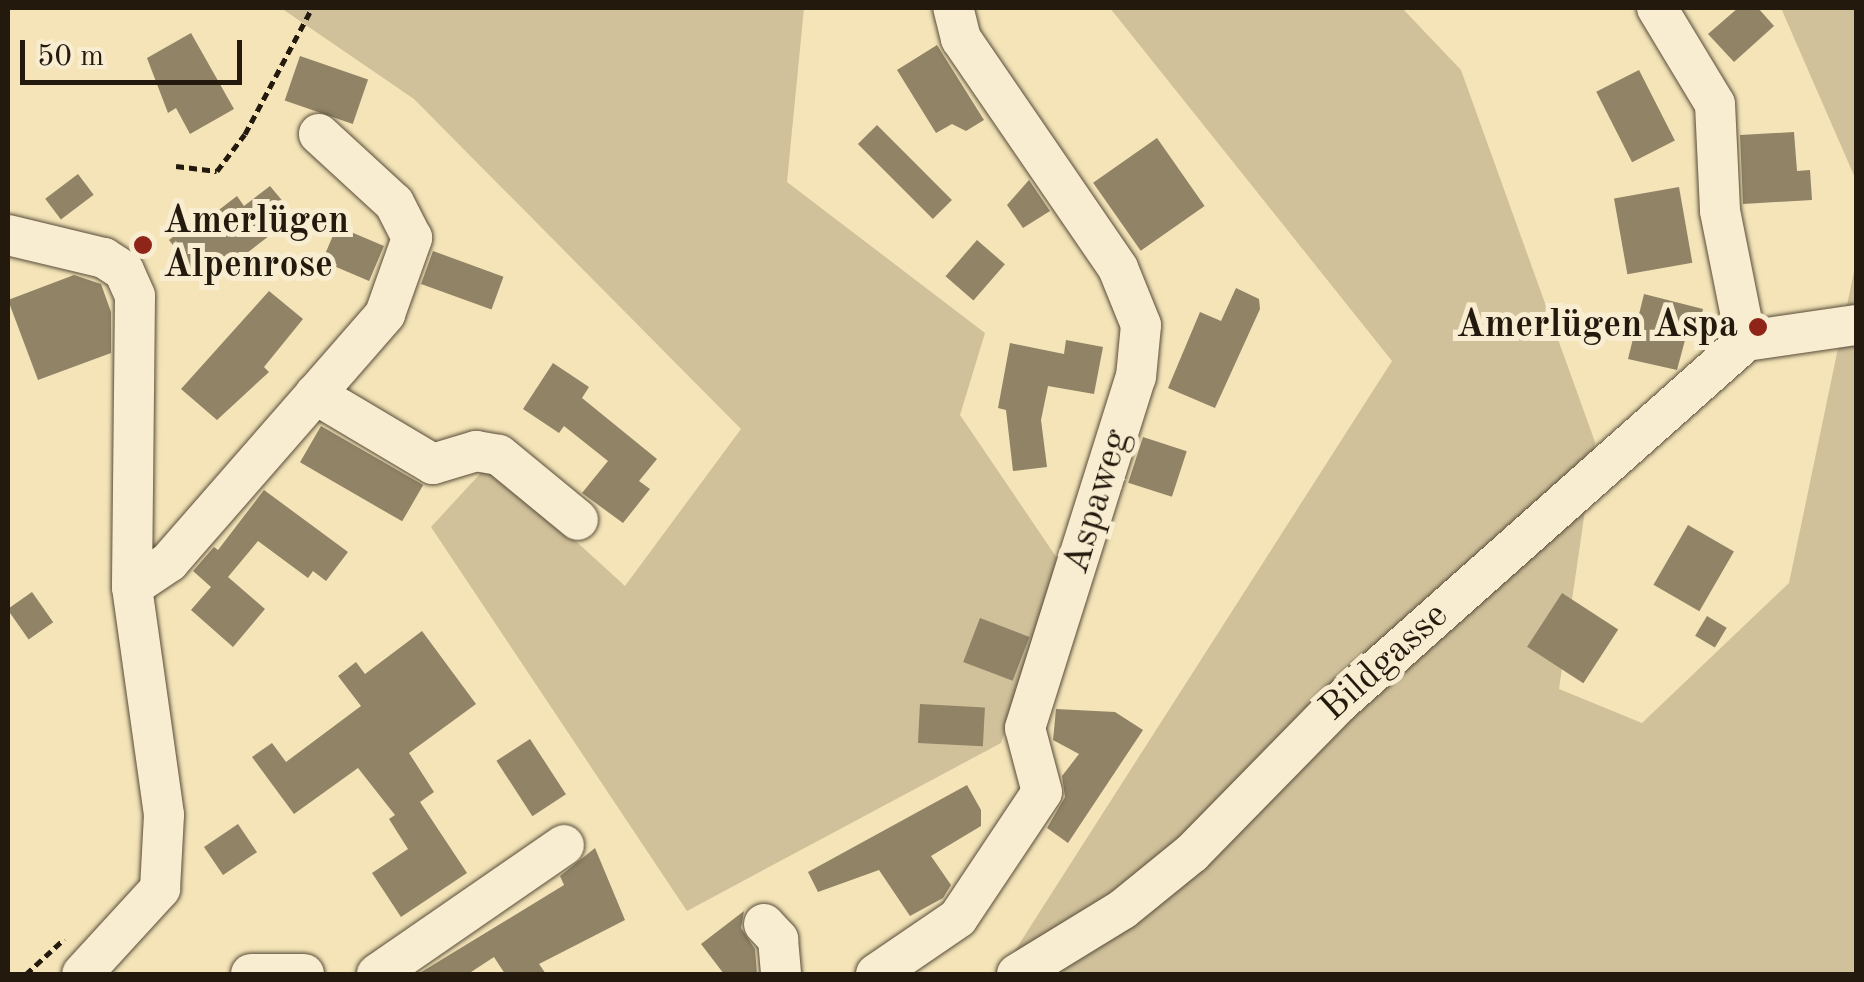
<!DOCTYPE html>
<html>
<head>
<meta charset="utf-8">
<style>
  body { margin:0 }
  #map { position:relative; width:1864px; height:982px; overflow:hidden; background:#f4e4b8; font-family:"Old Standard TT",serif }
  div>[style] { position:absolute }
  [style*='--x'] { left:calc(var(--x)*1px); top:calc(var(--y)*1px); width:calc(var(--w)*1px); rotate:calc(var(--a)*1deg) }
  .green>* { inset:0; background:#d0c19b }
  .building>* { inset:0; background:#908366; transform-origin:0 0 }
  .path>* { height:5px; margin-top:-2.5px; transform-origin:0; background:repeating-linear-gradient(90deg,#23190d 0 8px,transparent 0 13px) }
  .roads { filter:drop-shadow(0 0 2px #574c38) drop-shadow(0 0 2px #574c38) }
  .minor>* { height:40px; margin:-20px; padding:0 20px; transform-origin:20px; border-radius:20px; background:#f8edd1 }
  .dots>* { width:28px; height:28px; translate:-50% -50%; box-sizing:border-box; border:5px solid #f8edd1; border-radius:50% }
  span { translate:-50% -50%; white-space:nowrap; text-align:center; line-height:1.15; -webkit-text-stroke:10px #f8edd1; paint-order:stroke }
  .poi-label { font-size:38px; color:#23190d; font-weight:700 }
  .left { translate:0 -50%; text-align:left }
  .right { translate:-100% -50%; text-align:right }
  .street-label { font-size:38px; color:#23190d }
  .frame { position:absolute; inset:0; border:10px solid #23190d; pointer-events:none }
  .scale { position:absolute; left:20px; top:40px; width:222px; height:45px; box-sizing:border-box; border:5px solid #23190d; border-top:0; padding-left:12px; font-size:30px; line-height:35px; white-space:nowrap; color:#23190d; -webkit-text-stroke:8px #f8edd1; paint-order:stroke }
</style>
</head>
<body>
<div id="map">
  <div class="green">
    <div style="clip-path:polygon(281px 8px,804px 8px,787px 182px,985px 333px,960px 415px,1063px 567px,1001px 743px,687px 911px,431px 527px,490px 463px,625px 586px,741px 429px,414px 99px)"></div>
    <div style="clip-path:polygon(1110px 8px,1402px 8px,1461px 70px,1595px 442px,1559px 689px,1642px 723px,1789px 583px,1856px 262px,1856px 974px,1000px 974px,1392px 361px)"></div>
    <div style="clip-path:polygon(1781px 8px,1856px 8px,1856px 180px)"></div>
  </div>
  <div class="building">
    <div style="clip-path:polygon(1738px 8px,1758px 8px,1774px 26px,1734px 62px,1708px 34px)"></div>
    <div style="clip-path:polygon(191px 33px,234px 109px,190px 134px,176px 108px,168px 113px,147px 58px)"></div>
    <div style="clip-path:polygon(937px 45px,984px 120px,966px 131px,952px 124px,936px 133px,897px 70px)"></div>
    <div style="left:300px;top:56px;width:72px;height:47px;rotate:19deg"></div>
    <div style="left:1639px;top:70px;width:79px;height:48px;rotate:63deg"></div>
    <div style="left:877px;top:125px;width:106px;height:27px;rotate:45deg"></div>
    <div style="clip-path:polygon(1794px 132px,1797px 171px,1810px 170px,1812px 200px,1743px 204px,1740px 135px)"></div>
    <div style="left:1157px;top:138px;width:83px;height:78px;rotate:55deg"></div>
    <div style="left:78px;top:174px;width:26px;height:41px;rotate:53deg"></div>
    <div style="clip-path:polygon(1029px 180px,1050px 211px,1023px 228px,1007px 205px)"></div>
    <div style="clip-path:polygon(270px 186px,295px 216px,204px 286px,169px 240px,207px 210px,211px 216px,237px 196px,244px 206px)"></div>
    <div style="left:1679px;top:187px;width:77px;height:66px;rotate:80deg"></div>
    <div style="left:337px;top:226px;width:51px;height:38px;rotate:23deg"></div>
    <div style="left:977px;top:240px;width:37px;height:48px;rotate:41deg"></div>
    <div style="left:433px;top:251px;width:75px;height:35px;rotate:20deg"></div>
    <div style="clip-path:polygon(74px 275px,101px 284px,111px 312px,111px 353px,38px 380px,8px 300px)"></div>
    <div style="clip-path:polygon(1236px 288px,1259px 299px,1260px 309px,1215px 408px,1168px 388px,1200px 312px,1221px 321px)"></div>
    <div style="clip-path:polygon(269px 291px,303px 319px,264px 367px,269px 372px,217px 420px,181px 389px)"></div>
    <div style="clip-path:polygon(1644px 294px,1703px 309px,1698px 331px,1688px 329px,1677px 370px,1628px 359px)"></div>
    <div style="clip-path:polygon(1066px 340px,1103px 347px,1094px 394px,1048px 386px,1041px 420px,1047px 467px,1013px 471px,1006px 410px,998px 408px,1010px 343px,1064px 354px)"></div>
    <div style="clip-path:polygon(553px 363px,589px 387px,582px 398px,657px 459px,639px 481px,650px 489px,623px 523px,582px 493px,608px 461px,564px 426px,559px 433px,523px 409px)"></div>
    <div style="left:321px;top:426px;width:118px;height:42px;rotate:30deg"></div>
    <div style="left:1143px;top:437px;width:46px;height:48px;rotate:18deg"></div>
    <div style="clip-path:polygon(264px 490px,348px 552px,326px 581px,313px 571px,308px 578px,258px 541px,228px 577px,265px 609px,233px 647px,191px 610px,211px 587px,193px 571px,214px 547px,218px 550px)"></div>
    <div style="left:1688px;top:525px;width:53px;height:69px;rotate:30deg"></div>
    <div style="left:32px;top:592px;width:37px;height:30px;rotate:55deg"></div>
    <div style="left:1562px;top:593px;width:67px;height:64px;rotate:33deg"></div>
    <div style="left:1707px;top:616px;width:23px;height:23px;rotate:31deg"></div>
    <div style="left:980px;top:618px;width:53px;height:47px;rotate:21deg"></div>
    <div style="clip-path:polygon(422px 631px,476px 704px,409px 753px,434px 792px,420px 802px,467px 873px,401px 917px,372px 873px,408px 849px,389px 819px,395px 815px,358px 768px,294px 814px,252px 757px,272px 743px,286px 762px,361px 706px,338px 676px,356px 662px,365px 674px)"></div>
    <div style="left:920px;top:704px;width:65px;height:39px;rotate:3deg"></div>
    <div style="clip-path:polygon(1056px 709px,1115px 712px,1143px 730px,1068px 843px,1047px 828px,1065px 797px,1062px 776px,1079px 754px,1053px 740px)"></div>
    <div style="left:530px;top:739px;width:66px;height:40px;rotate:57deg"></div>
    <div style="clip-path:polygon(967px 785px,981px 810px,981px 826px,931px 856px,951px 885px,943px 898px,910px 916px,879px 870px,818px 892px,808px 872px)"></div>
    <div style="left:238px;top:824px;width:34px;height:41px;rotate:56deg"></div>
    <div style="clip-path:polygon(595px 848px,625px 920px,539px 964px,546px 974px,505px 974px,494px 957px,468px 974px,418px 974px,564px 885px,560px 876px)"></div>
    <div style="clip-path:polygon(744px 911px,741px 928px,755px 949px,757px 974px,724px 974px,701px 944px)"></div>
  </div>
  <div class="path">
    <div style="--x:176;--y:166;--w:41;--a:7"></div>
    <div style="--x:217;--y:171;--w:46;--a:-52.9"></div>
    <div style="--x:245;--y:134;--w:143;--a:-62"></div>
    <div style="--x:26;--y:974;--w:52;--a:-42.6"></div>
  </div>
  <div class="roads">
    <div class="minor">
      <div style="--x:1657;--y:8;--w:112;--a:58.9"></div>
      <div style="--x:1715;--y:104;--w:107;--a:87.3"></div>
      <div style="--x:1720;--y:211;--w:133;--a:78.7"></div>
      <div style="--x:8;--y:235;--w:99;--a:13.5"></div>
      <div style="--x:104;--y:258;--w:24;--a:33"></div>
      <div style="--x:124;--y:271;--w:27;--a:66"></div>
      <div style="--x:135;--y:296;--w:291;--a:90.6"></div>
      <div style="--x:132;--y:587;--w:230;--a:82"></div>
      <div style="--x:164;--y:815;--w:74;--a:93.1"></div>
      <div style="--x:160;--y:889;--w:115;--a:132.5"></div>
      <div style="--x:1746;--y:341;--w:111;--a:-8.3"></div>
      <div style="--x:315;--y:394;--w:137;--a:30.7"></div>
      <div style="--x:433;--y:464;--w:45;--a:-16.8"></div>
      <div style="--x:476;--y:451;--w:23;--a:10"></div>
      <div style="--x:499;--y:455;--w:102;--a:39.4"></div>
      <div style="--x:132;--y:587;--w:45;--a:-34"></div>
      <div style="--x:169;--y:562;--w:329;--a:-48.9"></div>
      <div style="--x:385;--y:314;--w:81;--a:-70.4"></div>
      <div style="--x:412;--y:238;--w:39;--a:-117"></div>
      <div style="--x:394;--y:203;--w:102;--a:-137.4"></div>
      <div style="--x:764;--y:924;--w:21;--a:47"></div>
      <div style="--x:778;--y:939;--w:35;--a:85"></div>
      <div style="--x:251;--y:974;--w:53;--a:0"></div>
      <div style="--x:377;--y:974;--w:227;--a:-34.6"></div>
      <div style="--x:876;--y:974;--w:99;--a:-34.3"></div>
      <div style="--x:958;--y:918;--w:151;--a:-56.3"></div>
      <div style="--x:1042;--y:792;--w:66;--a:-104.9"></div>
      <div style="--x:1025;--y:728;--w:368;--a:-72.5"></div>
      <div style="--x:1136;--y:377;--w:52;--a:-84.5"></div>
      <div style="--x:1141;--y:325;--w:61;--a:-112"></div>
      <div style="--x:1118;--y:268;--w:278;--a:-124.4"></div>
      <div style="--x:961;--y:39;--w:32;--a:-104"></div>
      <div style="--x:1017;--y:974;--w:124;--a:-31.5"></div>
      <div style="--x:1123;--y:909;--w:89;--a:-39.1"></div>
      <div style="--x:1192;--y:853;--w:211;--a:-45.6"></div>
      <div style="--x:1340;--y:702;--w:543;--a:-41.64"></div>
    </div>
  </div>
  <div class="dots">
    <div style="left:143px;top:245px;background:#8f2418"></div>
    <div style="left:1758px;top:327px;background:#8f2418"></div>
  </div>
  <div class="poi-label">
    <span class="left" style="left:163px;top:245px">Amerlügen<br>Alpenrose</span>
    <span class="right" style="left:1738px;top:327px">Amerlügen Aspa</span>
  </div>
  <div class="street-label">
    <span style="left:1098px;top:502px;rotate:-73deg">Aspaweg</span>
    <span style="left:1385px;top:663px;rotate:-42deg">Bildgasse</span>
  </div>
  <div class="frame"></div>
  <div class="scale">50 m</div>
</div>
</body>
</html>
